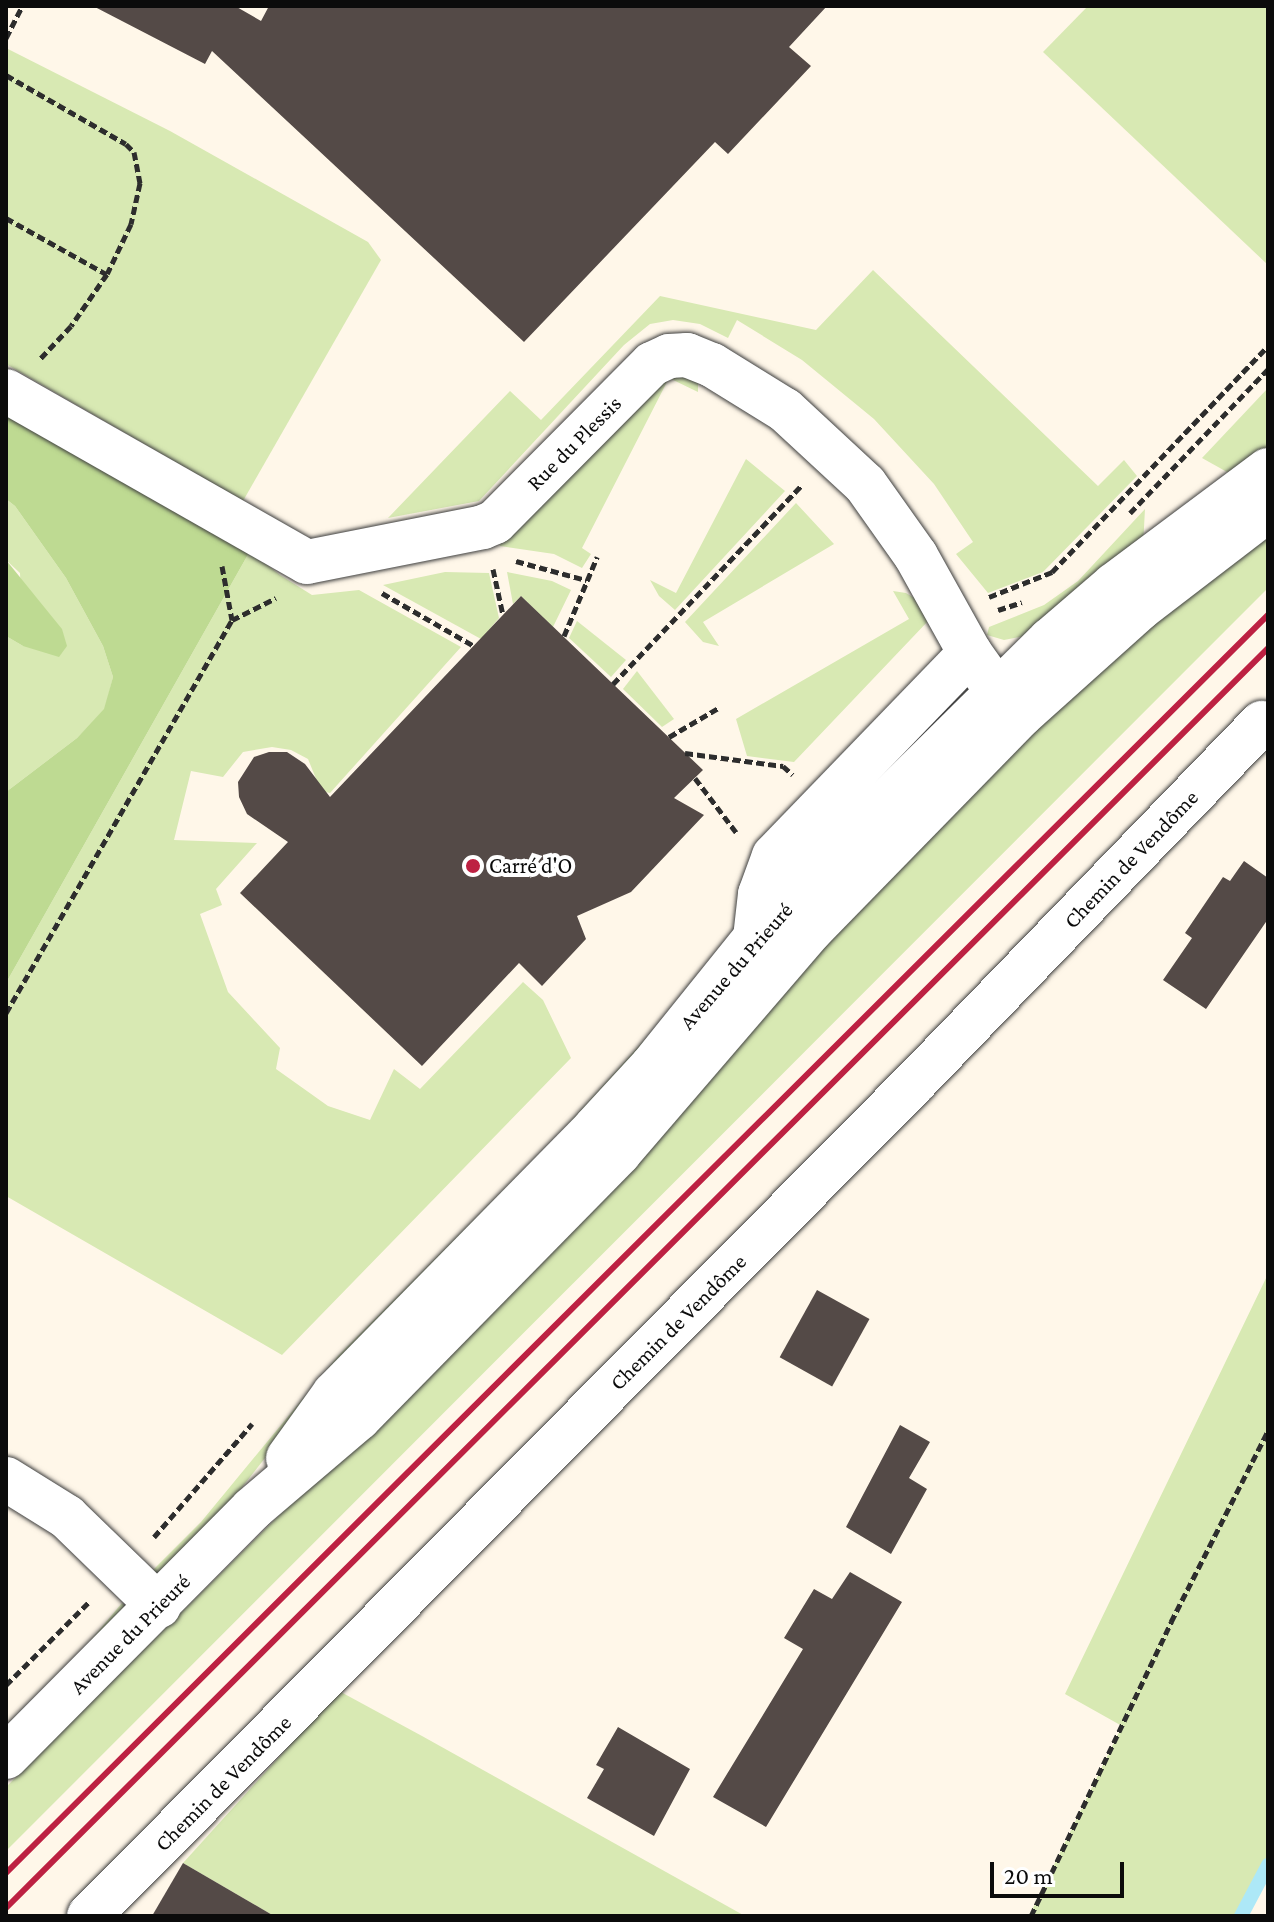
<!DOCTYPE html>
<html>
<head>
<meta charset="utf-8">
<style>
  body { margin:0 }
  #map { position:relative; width:1274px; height:1922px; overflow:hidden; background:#fff7e9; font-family:"Crimson Pro",serif }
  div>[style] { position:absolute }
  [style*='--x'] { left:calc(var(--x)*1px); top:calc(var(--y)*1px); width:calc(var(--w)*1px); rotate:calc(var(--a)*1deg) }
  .green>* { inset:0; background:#d8e9b3; transform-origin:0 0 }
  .forest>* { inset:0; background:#beda92 }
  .stream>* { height:14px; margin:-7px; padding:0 7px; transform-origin:7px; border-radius:7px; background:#ade8f7 }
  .building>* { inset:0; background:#544a47; transform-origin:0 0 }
  .path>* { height:5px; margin-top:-2.5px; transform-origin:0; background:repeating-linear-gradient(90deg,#2d2d2d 0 8px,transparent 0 12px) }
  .roads { filter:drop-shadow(0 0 2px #3e3e3e) drop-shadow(0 0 2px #3e3e3e) }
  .minor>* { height:44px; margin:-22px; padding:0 22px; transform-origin:22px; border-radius:22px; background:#fff }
  .rail>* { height:6px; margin:-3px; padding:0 3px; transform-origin:3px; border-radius:3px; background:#bd2142 }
  .dots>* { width:22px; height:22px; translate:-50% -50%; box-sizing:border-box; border:4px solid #fff; border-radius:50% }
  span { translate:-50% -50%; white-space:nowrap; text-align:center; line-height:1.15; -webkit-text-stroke:8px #fff; paint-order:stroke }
  .street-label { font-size:22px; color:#0b0b0b }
  .poi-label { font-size:22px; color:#0b0b0b }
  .left { translate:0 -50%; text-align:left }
  .frame { position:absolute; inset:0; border:8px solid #0b0b0b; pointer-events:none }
  .scale { position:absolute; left:990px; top:1862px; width:134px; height:36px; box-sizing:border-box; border:4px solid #0b0b0b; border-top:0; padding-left:10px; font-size:24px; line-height:28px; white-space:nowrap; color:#0b0b0b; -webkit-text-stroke:6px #fff; paint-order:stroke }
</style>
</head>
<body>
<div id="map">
  <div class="green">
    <div style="clip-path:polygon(1088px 6px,1268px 6px,1268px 265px,1043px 52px)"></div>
    <div style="clip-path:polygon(6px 48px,170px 131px,368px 242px,381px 260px,243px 501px,6px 364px)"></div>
    <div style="clip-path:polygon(873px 270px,1098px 486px,1124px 460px,1137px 476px,1043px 572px,988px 593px,956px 554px,973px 542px,934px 484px,874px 419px,802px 360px,737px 320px,728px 338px,700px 324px,673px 320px,650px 324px,624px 345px,479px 501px,388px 518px,510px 391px,541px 420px,660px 296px,816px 330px)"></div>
    <div style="clip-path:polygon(670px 369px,698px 382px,698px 392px,669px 378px,582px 548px,591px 554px,582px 568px,554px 554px,500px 546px,499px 536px)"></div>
    <div style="clip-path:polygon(1268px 388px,1268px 455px,1245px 471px,1227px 472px,1202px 458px)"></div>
    <div style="clip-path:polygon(746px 459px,785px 491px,675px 610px,659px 596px,650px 580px,676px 593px)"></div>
    <div style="clip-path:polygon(6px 499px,15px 506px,66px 578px,103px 646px,113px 677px,105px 709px,77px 738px,6px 792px,6px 636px,23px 646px,20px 573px,6px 560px)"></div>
    <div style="clip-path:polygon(796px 503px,834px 544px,703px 622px,719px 646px,703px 642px,685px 622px)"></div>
    <div style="clip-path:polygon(1145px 509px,1143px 546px,1035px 634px,1004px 640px,987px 635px,989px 627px,1044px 605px,1078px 581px)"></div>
    <div style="clip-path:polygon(1268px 530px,1268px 588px,6px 1851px,6px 1787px,387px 1408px,807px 954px,1041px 714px)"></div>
    <div style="clip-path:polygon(250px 551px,280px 575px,312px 595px,359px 590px,461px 647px,330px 793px,321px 791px,308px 759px,291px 750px,272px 747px,243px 752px,223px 777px,191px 771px,174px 840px,257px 843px,216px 889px,222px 905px,200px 914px,228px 992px,280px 1048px,276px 1069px,328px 1106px,370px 1120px,394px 1069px,420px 1089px,523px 982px,543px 1000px,571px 1058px,282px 1355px,6px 1196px,6px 983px)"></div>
    <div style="clip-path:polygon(445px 572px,489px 573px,499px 618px,481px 639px,383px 585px)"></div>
    <div style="clip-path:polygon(507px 572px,552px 581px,571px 590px,553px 627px,521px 596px,513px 604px)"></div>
    <div style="clip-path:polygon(893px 591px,906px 593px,921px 602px,930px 619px,794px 762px,747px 756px,736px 719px,909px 619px)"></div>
    <div style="clip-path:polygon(577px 621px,626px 660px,611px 677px,569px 638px)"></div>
    <div style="clip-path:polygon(637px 671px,674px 719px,662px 727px,623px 689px)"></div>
    <div style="clip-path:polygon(746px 878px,740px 927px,654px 1043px,317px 1392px,228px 1505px,157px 1578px,151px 1572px,201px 1522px,338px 1356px,560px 1133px,647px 1037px,732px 936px)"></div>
    <div style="clip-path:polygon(1268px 1274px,1268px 1855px,1237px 1916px,1029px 1916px,1122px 1726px,1065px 1694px)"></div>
    <div style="left:122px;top:1603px;width:8px;height:163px;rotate:40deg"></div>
    <div style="clip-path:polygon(339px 1691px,422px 1736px,745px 1916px,274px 1916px,183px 1863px)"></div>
  </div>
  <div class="forest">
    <div style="clip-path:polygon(6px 410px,250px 551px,6px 983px,6px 792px,77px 738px,104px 709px,113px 677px,103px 646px,66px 578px,15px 506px,6px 499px)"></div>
    <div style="clip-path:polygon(6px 560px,62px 629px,67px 646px,59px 657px,23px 646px,6px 636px)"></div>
  </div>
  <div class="stream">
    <div style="--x:1241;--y:1916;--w:58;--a:-62.1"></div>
  </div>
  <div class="building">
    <div style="clip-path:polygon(93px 6px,235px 6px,261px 21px,269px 6px,827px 6px,789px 47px,811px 66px,728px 154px,715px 142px,524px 342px,212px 51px,205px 64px)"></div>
    <div style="clip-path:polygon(521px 596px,703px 770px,674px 798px,704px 815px,631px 892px,577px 916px,586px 939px,542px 986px,519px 963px,422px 1066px,240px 893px,288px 842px,247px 814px,239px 797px,238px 782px,254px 757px,269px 752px,287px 752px,305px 764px,330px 797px)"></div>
    <div style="clip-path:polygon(1244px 861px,1268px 878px,1268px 919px,1206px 1009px,1163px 980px,1192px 938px,1185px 933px,1223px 877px,1230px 881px)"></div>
    <div style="left:817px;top:1290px;width:60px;height:77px;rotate:29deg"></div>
    <div style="clip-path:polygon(900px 1425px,930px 1442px,909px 1478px,927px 1489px,891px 1554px,846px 1527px)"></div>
    <div style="clip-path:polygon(850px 1572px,902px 1602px,766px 1827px,713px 1797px,803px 1649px,784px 1638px,814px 1589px,832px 1599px)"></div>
    <div style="clip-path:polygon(618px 1727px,690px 1769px,654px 1836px,587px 1798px,604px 1769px,596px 1765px)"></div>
    <div style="clip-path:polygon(183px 1863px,274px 1916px,152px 1916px)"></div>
  </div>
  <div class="path">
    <div style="--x:6;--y:38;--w:36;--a:-63"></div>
    <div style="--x:6;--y:75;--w:138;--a:29.9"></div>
    <div style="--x:126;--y:144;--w:11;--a:45"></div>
    <div style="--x:134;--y:152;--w:32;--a:79"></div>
    <div style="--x:140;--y:183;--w:42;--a:102.4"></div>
    <div style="--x:131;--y:224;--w:55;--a:115.6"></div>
    <div style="--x:107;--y:274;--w:63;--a:124.7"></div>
    <div style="--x:71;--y:326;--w:47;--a:133.3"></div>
    <div style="--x:6;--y:218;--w:115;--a:29.2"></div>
    <div style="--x:1130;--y:513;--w:199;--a:-46.2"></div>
    <div style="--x:516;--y:561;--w:73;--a:15.2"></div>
    <div style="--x:222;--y:566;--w:55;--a:79.5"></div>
    <div style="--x:493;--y:569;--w:47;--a:77.7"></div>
    <div style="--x:382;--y:593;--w:106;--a:29.9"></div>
    <div style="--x:989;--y:597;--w:68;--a:-21.6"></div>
    <div style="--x:1052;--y:572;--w:313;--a:-46.3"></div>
    <div style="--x:998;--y:610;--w:25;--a:-18"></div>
    <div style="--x:564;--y:636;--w:86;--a:-67.3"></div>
    <div style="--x:613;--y:684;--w:274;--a:-46.5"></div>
    <div style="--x:669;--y:737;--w:59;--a:-30.5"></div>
    <div style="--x:685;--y:753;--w:99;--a:7.6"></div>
    <div style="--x:783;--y:766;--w:13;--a:42"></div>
    <div style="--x:695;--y:778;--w:68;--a:52.8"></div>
    <div style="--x:6;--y:1013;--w:453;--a:-60.1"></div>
    <div style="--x:232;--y:620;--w:49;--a:-26.6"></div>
    <div style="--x:154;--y:1537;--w:150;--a:-49.1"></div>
    <div style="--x:6;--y:1685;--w:119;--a:-45"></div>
    <div style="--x:1031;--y:1916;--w:326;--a:-64.5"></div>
    <div style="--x:1171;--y:1622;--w:214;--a:-63.1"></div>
  </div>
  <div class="roads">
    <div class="minor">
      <div style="--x:6;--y:391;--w:346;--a:29.6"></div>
      <div style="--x:307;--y:562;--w:179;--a:-11.2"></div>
      <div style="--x:483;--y:527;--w:13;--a:-23"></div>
      <div style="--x:495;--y:522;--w:223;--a:-45.2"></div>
      <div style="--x:652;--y:364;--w:19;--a:-25"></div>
      <div style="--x:669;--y:356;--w:18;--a:-3"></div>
      <div style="--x:687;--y:355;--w:27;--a:22"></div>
      <div style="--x:712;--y:365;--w:86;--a:31.7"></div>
      <div style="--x:785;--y:410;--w:109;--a:42.8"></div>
      <div style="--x:865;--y:484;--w:88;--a:54.7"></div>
      <div style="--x:916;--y:556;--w:111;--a:60.9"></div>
      <div style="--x:970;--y:653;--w:47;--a:54.6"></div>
      <div style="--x:997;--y:691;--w:28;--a:46"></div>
      <div style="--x:755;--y:938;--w:44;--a:-83.5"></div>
      <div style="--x:760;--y:894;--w:40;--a:-69.8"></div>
      <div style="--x:774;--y:856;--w:282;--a:-46"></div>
      <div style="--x:288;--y:1458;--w:79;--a:-54.3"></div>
      <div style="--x:334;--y:1394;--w:373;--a:-45.5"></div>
      <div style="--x:595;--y:1128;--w:84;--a:-47.4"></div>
      <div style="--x:652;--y:1066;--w:164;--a:-51.2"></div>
      <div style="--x:755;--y:938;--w:153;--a:-46.3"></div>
      <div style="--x:861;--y:827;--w:266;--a:-44.7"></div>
      <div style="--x:1050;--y:640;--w:84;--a:-40.7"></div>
      <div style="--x:1114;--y:585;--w:192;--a:-36.8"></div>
      <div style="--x:6;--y:1479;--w:72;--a:31.9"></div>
      <div style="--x:67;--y:1517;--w:128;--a:44.1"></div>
      <div style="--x:6;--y:1757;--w:349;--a:-45.2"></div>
      <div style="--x:252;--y:1509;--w:140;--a:-40.4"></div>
      <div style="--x:359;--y:1418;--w:371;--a:-45.5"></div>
      <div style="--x:619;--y:1153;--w:294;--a:-49.3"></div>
      <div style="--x:811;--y:930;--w:301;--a:-45.7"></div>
      <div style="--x:1021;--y:715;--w:159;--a:-41.9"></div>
      <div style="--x:1139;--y:609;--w:163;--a:-37.5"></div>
      <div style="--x:89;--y:1916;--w:1175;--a:-45.28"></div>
      <div style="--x:916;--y:1081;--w:498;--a:-46"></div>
    </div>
  </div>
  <div class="rail">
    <div style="--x:6;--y:1873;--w:1782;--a:-44.91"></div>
    <div style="--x:6;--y:1908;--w:1783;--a:-44.95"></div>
  </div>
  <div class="dots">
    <div style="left:473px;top:866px;background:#bd2142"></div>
  </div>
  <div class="street-label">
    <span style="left:574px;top:443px;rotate:-45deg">Rue du Plessis</span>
    <span style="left:1131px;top:859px;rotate:-46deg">Chemin de Vendôme</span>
    <span style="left:736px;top:966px;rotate:-49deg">Avenue du Prieuré</span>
    <span style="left:678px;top:1322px;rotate:-45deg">Chemin de Vendôme</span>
    <span style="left:130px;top:1634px;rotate:-45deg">Avenue du Prieuré</span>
    <span style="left:223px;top:1783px;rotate:-45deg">Chemin de Vendôme</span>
  </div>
  <div class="poi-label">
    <span class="left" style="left:489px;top:866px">Carré d'O</span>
  </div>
  <div class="frame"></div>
  <div class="scale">20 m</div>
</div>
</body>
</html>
